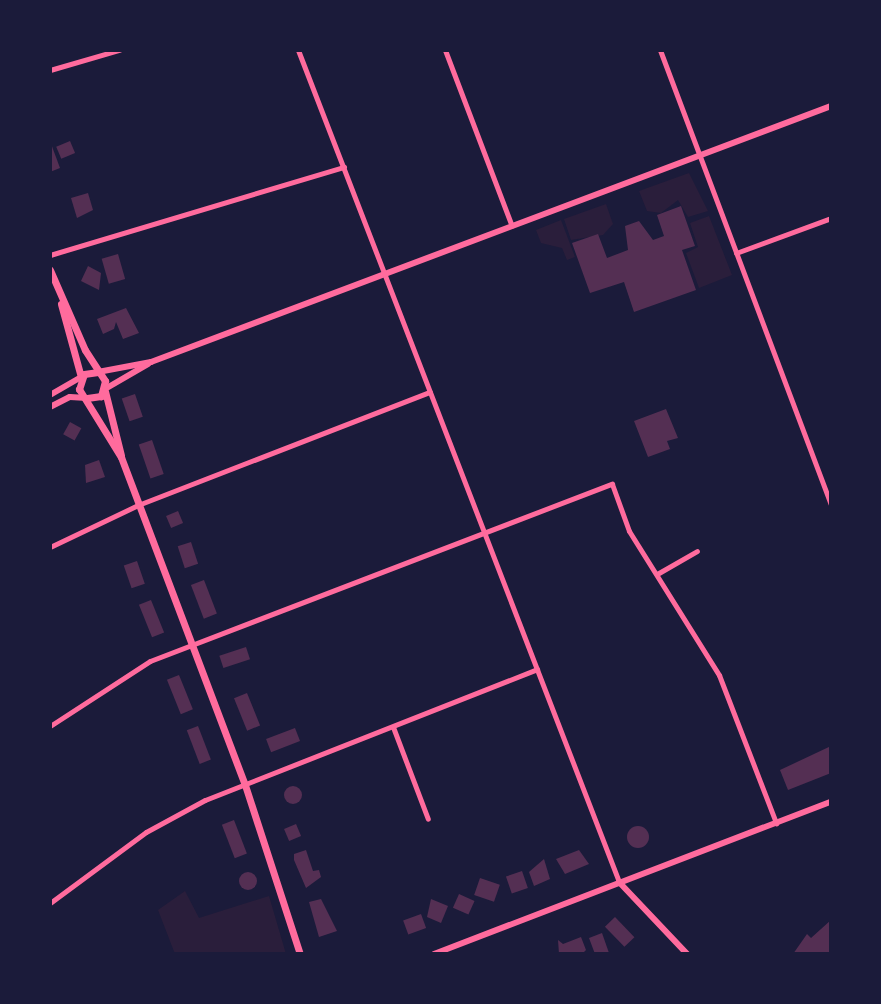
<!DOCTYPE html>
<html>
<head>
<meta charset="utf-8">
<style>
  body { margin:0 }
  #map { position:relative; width:881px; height:1004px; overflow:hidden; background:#1b1b3a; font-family:Bitter,serif }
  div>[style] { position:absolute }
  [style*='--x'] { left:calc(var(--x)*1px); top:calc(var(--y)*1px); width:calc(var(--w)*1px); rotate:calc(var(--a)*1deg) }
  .green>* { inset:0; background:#2a1e3b }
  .building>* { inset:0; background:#542f53; transform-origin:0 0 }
  .round { border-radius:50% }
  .minor>* { height:5px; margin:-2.5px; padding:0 2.5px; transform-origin:2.5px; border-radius:2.5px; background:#ff6b9d }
  .tertiary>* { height:6px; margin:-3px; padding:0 3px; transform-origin:3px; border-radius:3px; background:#ff6b9d }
  .secondary>* { height:7px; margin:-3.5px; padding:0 3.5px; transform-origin:3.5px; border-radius:3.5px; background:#ff6b9d }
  span { translate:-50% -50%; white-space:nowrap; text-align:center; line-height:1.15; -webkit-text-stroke:8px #1b1b3a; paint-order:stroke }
  .frame { position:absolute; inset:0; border:52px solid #1b1b3a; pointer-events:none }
</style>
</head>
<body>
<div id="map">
  <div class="green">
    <div style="clip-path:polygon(689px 173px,708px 211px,688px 217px,678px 200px,661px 213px,647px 211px,639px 191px)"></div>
    <div style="clip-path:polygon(606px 204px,613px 224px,603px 235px,571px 240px,564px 219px)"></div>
    <div style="clip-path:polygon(709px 216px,732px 275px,699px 288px,686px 253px,698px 247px,690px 223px)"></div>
    <div style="clip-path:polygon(561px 220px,575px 257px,567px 260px,562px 248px,541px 243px,536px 230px)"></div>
    <div style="clip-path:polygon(185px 891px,199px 918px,269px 896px,286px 954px,175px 954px,158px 910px)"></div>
  </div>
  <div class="building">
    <div style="clip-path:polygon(50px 141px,60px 168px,50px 172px)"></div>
    <div style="left:70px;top:141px;width:13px;height:15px;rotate:67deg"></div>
    <div style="clip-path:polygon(88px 193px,93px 210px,77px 218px,71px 198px)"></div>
    <div style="clip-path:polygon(681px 206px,695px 246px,682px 250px,696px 290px,634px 312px,624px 282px,590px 293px,572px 243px,598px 234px,607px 258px,628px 250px,625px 226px,639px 221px,653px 240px,664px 236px,657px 215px)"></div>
    <div style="left:118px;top:254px;width:26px;height:17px;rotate:74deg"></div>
    <div style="clip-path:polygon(88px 266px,101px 273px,99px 290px,81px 281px)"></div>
    <div style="clip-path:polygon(126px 308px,139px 333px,123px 339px,116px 322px,114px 329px,103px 334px,97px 319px)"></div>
    <div style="left:135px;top:394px;width:24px;height:14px;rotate:71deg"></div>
    <div style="clip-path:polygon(666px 409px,678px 438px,667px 441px,670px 449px,648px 457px,634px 421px)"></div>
    <div style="left:70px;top:422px;width:13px;height:14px;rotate:29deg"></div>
    <div style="left:152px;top:440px;width:36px;height:14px;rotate:71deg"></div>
    <div style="clip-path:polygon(99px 460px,105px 477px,86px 483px,85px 465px)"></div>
    <div style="left:178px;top:511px;width:13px;height:13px;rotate:67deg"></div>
    <div style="left:191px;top:542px;width:23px;height:14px;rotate:72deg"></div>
    <div style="left:137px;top:561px;width:24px;height:14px;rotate:71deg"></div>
    <div style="left:204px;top:580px;width:36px;height:14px;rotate:69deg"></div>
    <div style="left:151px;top:600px;width:35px;height:13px;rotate:68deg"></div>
    <div style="left:246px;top:647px;width:13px;height:28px;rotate:72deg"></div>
    <div style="left:179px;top:675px;width:37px;height:13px;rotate:68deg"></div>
    <div style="left:247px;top:693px;width:35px;height:14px;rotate:68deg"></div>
    <div style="left:198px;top:726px;width:36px;height:12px;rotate:69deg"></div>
    <div style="left:295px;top:728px;width:14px;height:31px;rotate:69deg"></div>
    <div style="clip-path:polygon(831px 746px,831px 773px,788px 790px,780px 770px)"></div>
    <div class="round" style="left:284px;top:786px;width:18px;height:18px"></div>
    <div style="left:234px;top:820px;width:36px;height:13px;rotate:69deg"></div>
    <div style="left:296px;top:824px;width:13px;height:13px;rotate:67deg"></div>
    <div class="round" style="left:627px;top:826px;width:22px;height:22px"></div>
    <div style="clip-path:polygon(306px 850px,313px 871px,319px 870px,321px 877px,306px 888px,294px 860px,294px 854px)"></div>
    <div style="clip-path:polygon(579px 850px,589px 864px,565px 874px,556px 859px)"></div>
    <div style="clip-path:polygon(544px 859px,550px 879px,534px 886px,529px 872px)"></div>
    <div style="left:522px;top:871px;width:18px;height:17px;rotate:71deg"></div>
    <div class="round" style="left:239px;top:872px;width:18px;height:18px"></div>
    <div style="left:480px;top:878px;width:21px;height:18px;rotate:19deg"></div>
    <div style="left:459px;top:894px;width:17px;height:15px;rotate:24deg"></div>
    <div style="clip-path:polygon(321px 899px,337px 931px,319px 937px,309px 902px)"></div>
    <div style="clip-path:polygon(431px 899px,448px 906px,441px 923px,427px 917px)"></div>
    <div style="left:421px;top:914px;width:15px;height:19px;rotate:70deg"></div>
    <div style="left:615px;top:917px;width:28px;height:14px;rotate:46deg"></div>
    <div style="clip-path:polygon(831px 920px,831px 954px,793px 954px,807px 934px,811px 938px)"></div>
    <div style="clip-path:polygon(602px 933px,609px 953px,595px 954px,589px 938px)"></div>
    <div style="clip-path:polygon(581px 937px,586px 950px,582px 954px,559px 954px,558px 940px,563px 944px)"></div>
  </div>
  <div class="minor">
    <div style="--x:298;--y:50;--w:892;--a:68.9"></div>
    <div style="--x:445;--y:50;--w:188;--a:69.2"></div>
    <div style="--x:660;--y:50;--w:485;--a:69.4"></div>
    <div style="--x:50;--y:70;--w:72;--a:-16.2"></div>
    <div style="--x:736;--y:253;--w:101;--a:-20.2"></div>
    <div style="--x:50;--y:255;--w:307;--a:-16.7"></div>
    <div style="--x:50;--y:547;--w:98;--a:-25.5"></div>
    <div style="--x:138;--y:505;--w:313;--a:-21.2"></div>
    <div style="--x:657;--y:574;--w:46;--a:-29.9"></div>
    <div style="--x:50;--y:726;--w:119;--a:-33"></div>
    <div style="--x:150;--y:661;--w:495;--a:-21"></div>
    <div style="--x:612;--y:484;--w:50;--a:70.1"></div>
    <div style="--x:629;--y:531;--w:170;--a:58"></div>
    <div style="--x:719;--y:675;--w:159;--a:68.9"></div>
    <div style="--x:393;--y:727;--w:98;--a:69.2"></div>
    <div style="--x:50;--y:903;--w:119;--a:-36.5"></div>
    <div style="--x:146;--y:832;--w:67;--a:-28.5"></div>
    <div style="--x:205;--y:800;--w:357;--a:-21.5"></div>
  </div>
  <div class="tertiary">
    <div style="--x:98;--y:372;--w:54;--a:-10.7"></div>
    <div style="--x:151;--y:362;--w:727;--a:-20.63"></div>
    <div style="--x:105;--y:389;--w:50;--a:-30.2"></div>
    <div style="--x:50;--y:395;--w:36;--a:-30"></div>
    <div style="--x:50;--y:407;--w:22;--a:-27"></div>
    <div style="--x:70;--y:397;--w:17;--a:3"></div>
    <div style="--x:619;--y:882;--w:99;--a:46.6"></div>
    <div style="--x:434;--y:954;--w:425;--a:-21"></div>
  </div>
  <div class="secondary">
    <div style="--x:50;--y:270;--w:87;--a:66.4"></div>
    <div style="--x:85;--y:350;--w:37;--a:57"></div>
    <div style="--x:105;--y:381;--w:16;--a:105"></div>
    <div style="--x:101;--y:396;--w:14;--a:172"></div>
    <div style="--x:61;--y:304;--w:76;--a:74.7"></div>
    <div style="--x:98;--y:372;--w:14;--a:172"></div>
    <div style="--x:84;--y:374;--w:16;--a:108"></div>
    <div style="--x:79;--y:389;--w:80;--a:58.3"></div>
    <div style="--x:121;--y:457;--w:351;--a:69.3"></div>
    <div style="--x:245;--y:785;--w:178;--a:72"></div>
    <div style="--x:105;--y:391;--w:66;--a:76"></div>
  </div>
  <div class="frame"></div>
</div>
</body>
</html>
